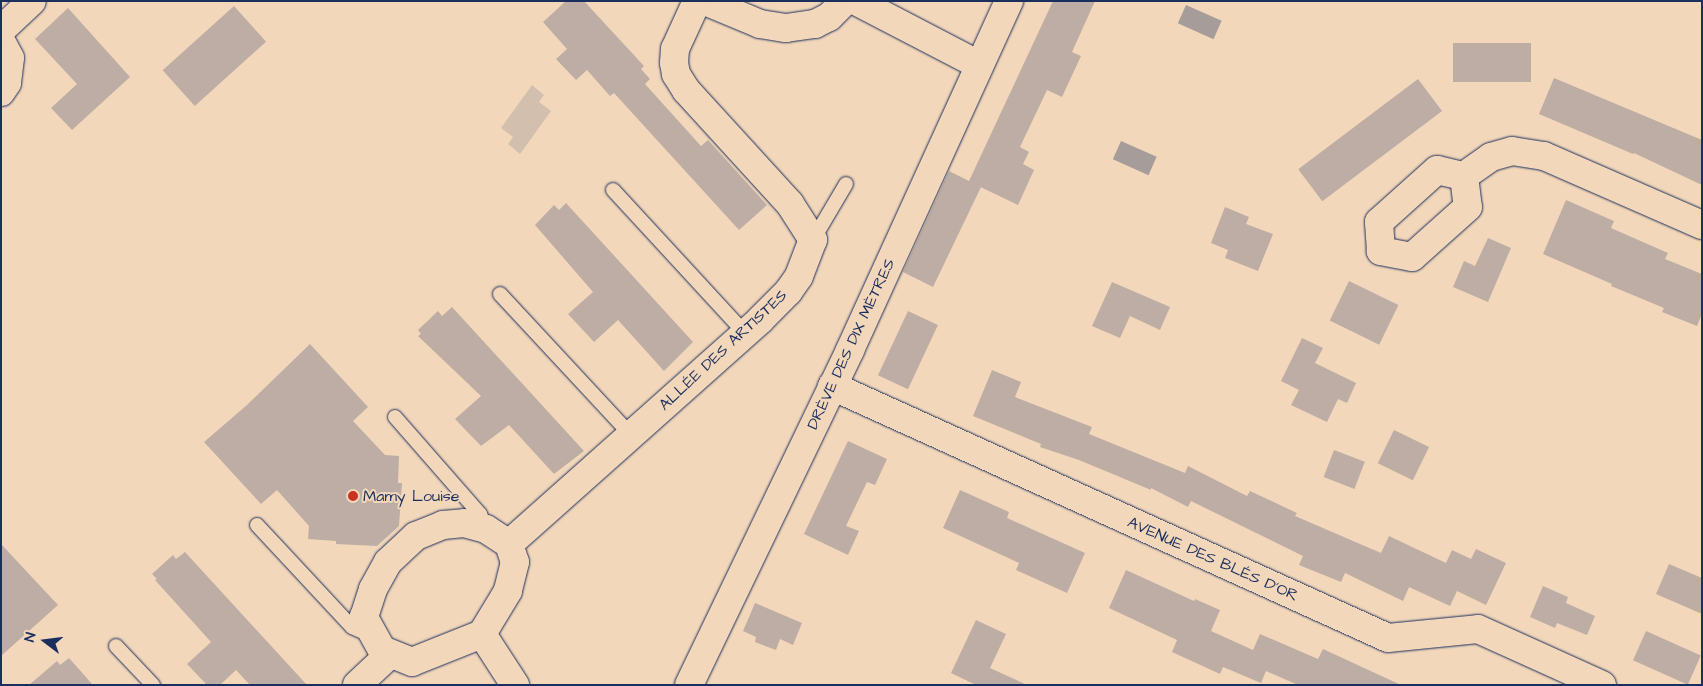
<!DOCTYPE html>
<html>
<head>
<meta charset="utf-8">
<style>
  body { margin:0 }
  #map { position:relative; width:1703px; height:686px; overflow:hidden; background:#f3d7ba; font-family:"Architects Daughter",sans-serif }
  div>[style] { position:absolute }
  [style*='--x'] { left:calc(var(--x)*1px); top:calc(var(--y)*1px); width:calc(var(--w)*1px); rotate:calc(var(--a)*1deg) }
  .green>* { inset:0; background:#d3bfad }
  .water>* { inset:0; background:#a69c99; transform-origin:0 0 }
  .building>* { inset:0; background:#beada4; transform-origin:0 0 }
  .roads { filter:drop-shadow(0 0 1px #1b2f5e) drop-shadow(0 0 1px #1b2f5e) }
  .service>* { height:14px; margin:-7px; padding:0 7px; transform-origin:7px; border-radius:7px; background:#f3d7ba }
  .minor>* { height:28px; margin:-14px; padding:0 14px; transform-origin:14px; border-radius:14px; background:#f3d7ba }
  .dots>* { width:14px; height:14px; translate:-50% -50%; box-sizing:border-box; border:2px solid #f3d7ba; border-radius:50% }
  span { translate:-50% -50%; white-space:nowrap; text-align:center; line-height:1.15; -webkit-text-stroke:4px #f3d7ba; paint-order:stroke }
  .street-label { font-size:16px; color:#1b2f5e }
  .poi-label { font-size:16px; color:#1b2f5e }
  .left { translate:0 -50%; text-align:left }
  .frame { position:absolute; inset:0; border:2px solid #1b2f5e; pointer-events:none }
  .north { position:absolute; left:20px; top:616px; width:50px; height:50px; -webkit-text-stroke:4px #f3d7ba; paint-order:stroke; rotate:285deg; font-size:14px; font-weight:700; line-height:20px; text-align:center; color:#1b2f5e }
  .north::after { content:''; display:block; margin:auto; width:18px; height:22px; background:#1b2f5e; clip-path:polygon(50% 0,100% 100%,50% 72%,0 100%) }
</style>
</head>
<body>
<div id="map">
  <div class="green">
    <div style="clip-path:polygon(532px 85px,544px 95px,539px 102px,551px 111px,520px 154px,508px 144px,513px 137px,501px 128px)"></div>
  </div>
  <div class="water">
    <div style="left:1186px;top:5px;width:39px;height:20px;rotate:24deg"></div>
    <div style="left:1121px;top:141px;width:39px;height:20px;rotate:24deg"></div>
  </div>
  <div class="building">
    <div style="clip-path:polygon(566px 1px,584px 1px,644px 66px,641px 69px,650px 79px,645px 84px,701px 146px,708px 140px,767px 205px,739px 230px,614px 93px,610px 96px,587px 70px,576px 80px,556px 59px,567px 49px,543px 22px)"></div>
    <div style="clip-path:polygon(1053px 1px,1095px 1px,1072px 52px,1081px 56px,1062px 97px,1047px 90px,1020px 147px,1029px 152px,1023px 164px,1034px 170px,1018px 205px,970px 182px,981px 187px,933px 287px,903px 272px,949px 171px,969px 181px)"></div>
    <div style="left:234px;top:6px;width:48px;height:96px;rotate:48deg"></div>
    <div style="clip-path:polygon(68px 8px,130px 77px,72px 130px,51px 108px,77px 84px,35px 39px)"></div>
    <div style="left:1531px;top:43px;width:39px;height:78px;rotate:90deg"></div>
    <div style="clip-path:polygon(1554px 78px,1702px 140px,1702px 185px,1634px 153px,1633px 154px,1539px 114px)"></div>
    <div style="left:1418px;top:79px;width:40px;height:150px;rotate:53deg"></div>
    <div style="clip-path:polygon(1566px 200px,1614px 221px,1611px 228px,1668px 253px,1665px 259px,1702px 274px,1702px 314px,1697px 326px,1662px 312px,1664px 308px,1611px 286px,1612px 284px,1543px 254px)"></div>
    <div style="clip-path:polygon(566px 203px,693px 342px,664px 371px,618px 320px,594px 342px,568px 314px,593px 292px,535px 225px,554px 205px,559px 210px)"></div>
    <div style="clip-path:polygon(1225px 207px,1249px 217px,1246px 224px,1273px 234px,1258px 271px,1225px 258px,1228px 250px,1211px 243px)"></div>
    <div style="clip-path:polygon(1488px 238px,1511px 248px,1488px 302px,1453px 287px,1464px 261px,1475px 266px)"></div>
    <div style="left:1349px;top:281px;width:55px;height:44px;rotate:26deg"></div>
    <div style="clip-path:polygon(1112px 282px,1170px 307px,1160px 330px,1130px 316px,1120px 338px,1092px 326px)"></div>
    <div style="clip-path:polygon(452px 307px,584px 451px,554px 474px,509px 425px,481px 446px,455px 419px,481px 396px,418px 336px,421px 334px,418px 330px,438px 311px,442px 316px)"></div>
    <div style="left:908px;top:311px;width:33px;height:71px;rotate:25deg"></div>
    <div style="clip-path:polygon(1302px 338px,1323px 348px,1315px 363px,1356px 383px,1347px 403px,1338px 399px,1327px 422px,1291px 405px,1299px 390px,1281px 381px)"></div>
    <div style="clip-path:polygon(310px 344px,368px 407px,353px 421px,385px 455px,399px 456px,398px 483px,402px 483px,399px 526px,377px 546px,336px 544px,336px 541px,308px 539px,309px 526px,277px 490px,261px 504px,204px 442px,247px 405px)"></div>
    <div style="clip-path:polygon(992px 370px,1021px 382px,1015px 397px,1092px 427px,1089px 434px,1185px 473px,1188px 466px,1247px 496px,1250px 491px,1297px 513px,1295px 516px,1381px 553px,1389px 536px,1446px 563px,1452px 550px,1471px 559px,1476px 549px,1506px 563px,1486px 605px,1457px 591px,1450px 606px,1409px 587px,1403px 601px,1345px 573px,1341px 582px,1299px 565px,1303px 556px,1191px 501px,1188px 507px,1151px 488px,1151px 490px,1079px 460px,1040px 447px,1041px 444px,973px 416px)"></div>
    <div style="left:1394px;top:430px;width:39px;height:37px;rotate:26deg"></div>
    <div style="clip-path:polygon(848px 441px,887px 459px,875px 485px,867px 482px,846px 526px,859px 531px,848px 555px,804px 534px)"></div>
    <div style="left:1334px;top:450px;width:33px;height:29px;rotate:21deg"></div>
    <div style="clip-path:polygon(960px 490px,1009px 512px,1007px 518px,1085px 553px,1067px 593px,1016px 570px,1019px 563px,943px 528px)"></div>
    <div style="clip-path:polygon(1px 544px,58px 605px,1px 656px)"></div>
    <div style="clip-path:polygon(185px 552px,307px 685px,250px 685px,236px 670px,220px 685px,207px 685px,187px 664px,211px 642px,155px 580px,157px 579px,152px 574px,173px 555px,176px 559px)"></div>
    <div style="clip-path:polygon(1669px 564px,1702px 578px,1702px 614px,1656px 594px)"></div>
    <div style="clip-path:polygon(1126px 570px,1194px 601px,1195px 599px,1220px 610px,1211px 631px,1253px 650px,1260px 634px,1318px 659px,1323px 649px,1401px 685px,1298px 685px,1266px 671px,1261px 683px,1223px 667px,1220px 674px,1172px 652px,1177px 640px,1109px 608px)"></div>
    <div style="clip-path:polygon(1543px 586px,1568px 597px,1566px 603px,1595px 616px,1587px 635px,1557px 623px,1555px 628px,1530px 617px)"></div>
    <div style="clip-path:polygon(755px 603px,802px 623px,793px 645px,780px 639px,776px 650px,755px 642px,756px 637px,743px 631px)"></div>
    <div style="clip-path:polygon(976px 620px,1006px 634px,990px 668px,1027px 685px,976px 685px,951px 673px)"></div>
    <div style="left:1646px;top:631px;width:60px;height:32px;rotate:24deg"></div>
    <div style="clip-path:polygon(69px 658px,93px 685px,29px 685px,57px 661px,60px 665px)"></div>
  </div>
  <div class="roads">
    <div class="service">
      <div style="--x:613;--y:190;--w:195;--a:47.3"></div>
      <div style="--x:813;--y:240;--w:65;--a:-59.5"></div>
      <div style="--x:500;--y:294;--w:192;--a:47.1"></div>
      <div style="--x:395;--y:417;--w:129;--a:48.8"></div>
      <div style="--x:480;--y:514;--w:16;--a:68"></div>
      <div style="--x:257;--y:525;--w:139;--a:47"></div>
      <div style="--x:352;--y:627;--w:20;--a:24"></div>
      <div style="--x:116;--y:646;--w:54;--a:46.5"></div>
    </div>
    <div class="minor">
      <div style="--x:705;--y:1;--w:60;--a:22.7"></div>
      <div style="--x:760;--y:24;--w:26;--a:9"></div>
      <div style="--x:786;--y:28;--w:29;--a:-8"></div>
      <div style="--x:815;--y:24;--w:16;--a:-27"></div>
      <div style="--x:829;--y:17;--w:23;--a:-45"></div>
      <div style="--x:856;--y:1;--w:139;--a:27.5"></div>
      <div style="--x:1;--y:30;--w:42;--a:-43.1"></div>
      <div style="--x:1;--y:41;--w:19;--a:62"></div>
      <div style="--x:10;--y:58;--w:25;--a:97"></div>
      <div style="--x:7;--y:83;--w:11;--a:124"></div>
      <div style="--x:1464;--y:176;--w:31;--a:83"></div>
      <div style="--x:1468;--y:207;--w:75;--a:138.2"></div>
      <div style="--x:1412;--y:257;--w:32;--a:-169"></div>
      <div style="--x:1381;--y:251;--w:29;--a:-94"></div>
      <div style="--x:1379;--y:222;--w:78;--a:-41.9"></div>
      <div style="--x:1437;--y:170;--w:28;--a:13"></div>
      <div style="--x:1464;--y:176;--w:33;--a:-35"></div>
      <div style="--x:1491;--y:157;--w:22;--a:-16"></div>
      <div style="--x:1512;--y:151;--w:32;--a:9"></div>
      <div style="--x:1544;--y:156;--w:172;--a:23.6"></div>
      <div style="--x:832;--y:386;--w:610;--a:24.38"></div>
      <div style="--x:1388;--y:638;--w:90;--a:-5.7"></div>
      <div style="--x:1478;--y:629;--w:136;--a:24.3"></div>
      <div style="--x:464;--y:523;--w:23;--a:15"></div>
      <div style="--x:486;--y:529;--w:27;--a:33"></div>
      <div style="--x:509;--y:544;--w:19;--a:72"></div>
      <div style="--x:515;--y:562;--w:30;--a:104"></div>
      <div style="--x:508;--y:591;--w:50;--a:121.2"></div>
      <div style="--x:482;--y:634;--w:75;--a:158.2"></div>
      <div style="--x:412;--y:662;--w:32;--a:-158"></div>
      <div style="--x:382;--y:650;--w:38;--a:-119"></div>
      <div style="--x:364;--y:617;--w:29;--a:-72"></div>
      <div style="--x:373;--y:589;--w:31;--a:-61"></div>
      <div style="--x:388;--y:562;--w:38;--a:-43"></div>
      <div style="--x:416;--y:536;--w:29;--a:-22"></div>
      <div style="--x:443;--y:525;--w:21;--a:-5"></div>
      <div style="--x:509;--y:544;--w:336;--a:-41.7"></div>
      <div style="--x:760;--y:320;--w:40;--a:-45"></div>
      <div style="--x:788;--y:292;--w:19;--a:-55"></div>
      <div style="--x:799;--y:276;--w:39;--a:-69"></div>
      <div style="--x:813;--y:240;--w:43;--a:-122.6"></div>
      <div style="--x:790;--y:204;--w:154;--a:-132.4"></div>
      <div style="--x:686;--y:90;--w:19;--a:-122"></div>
      <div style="--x:676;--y:74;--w:11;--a:-100"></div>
      <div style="--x:674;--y:63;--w:14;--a:-86"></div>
      <div style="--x:675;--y:49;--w:53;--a:-65.4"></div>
      <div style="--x:482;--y:634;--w:61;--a:57.1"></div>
      <div style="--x:357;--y:685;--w:45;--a:-43.2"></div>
      <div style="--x:689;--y:685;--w:372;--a:-64.3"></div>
      <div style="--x:850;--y:350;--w:384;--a:-65.5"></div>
    </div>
  </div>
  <div class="dots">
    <div style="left:353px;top:496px;background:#c8321e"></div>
  </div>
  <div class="street-label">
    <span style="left:851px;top:344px;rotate:-65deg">DRÈVE DES DIX MÈTRES</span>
    <span style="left:723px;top:350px;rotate:-43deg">ALLÉE DES ARTISTES</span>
    <span style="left:1213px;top:559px;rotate:24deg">AVENUE DES BLÉS D'OR</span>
  </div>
  <div class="poi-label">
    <span class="left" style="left:363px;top:496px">Mamy Louise</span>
  </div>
  <div class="frame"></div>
  <div class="north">N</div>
</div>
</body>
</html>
